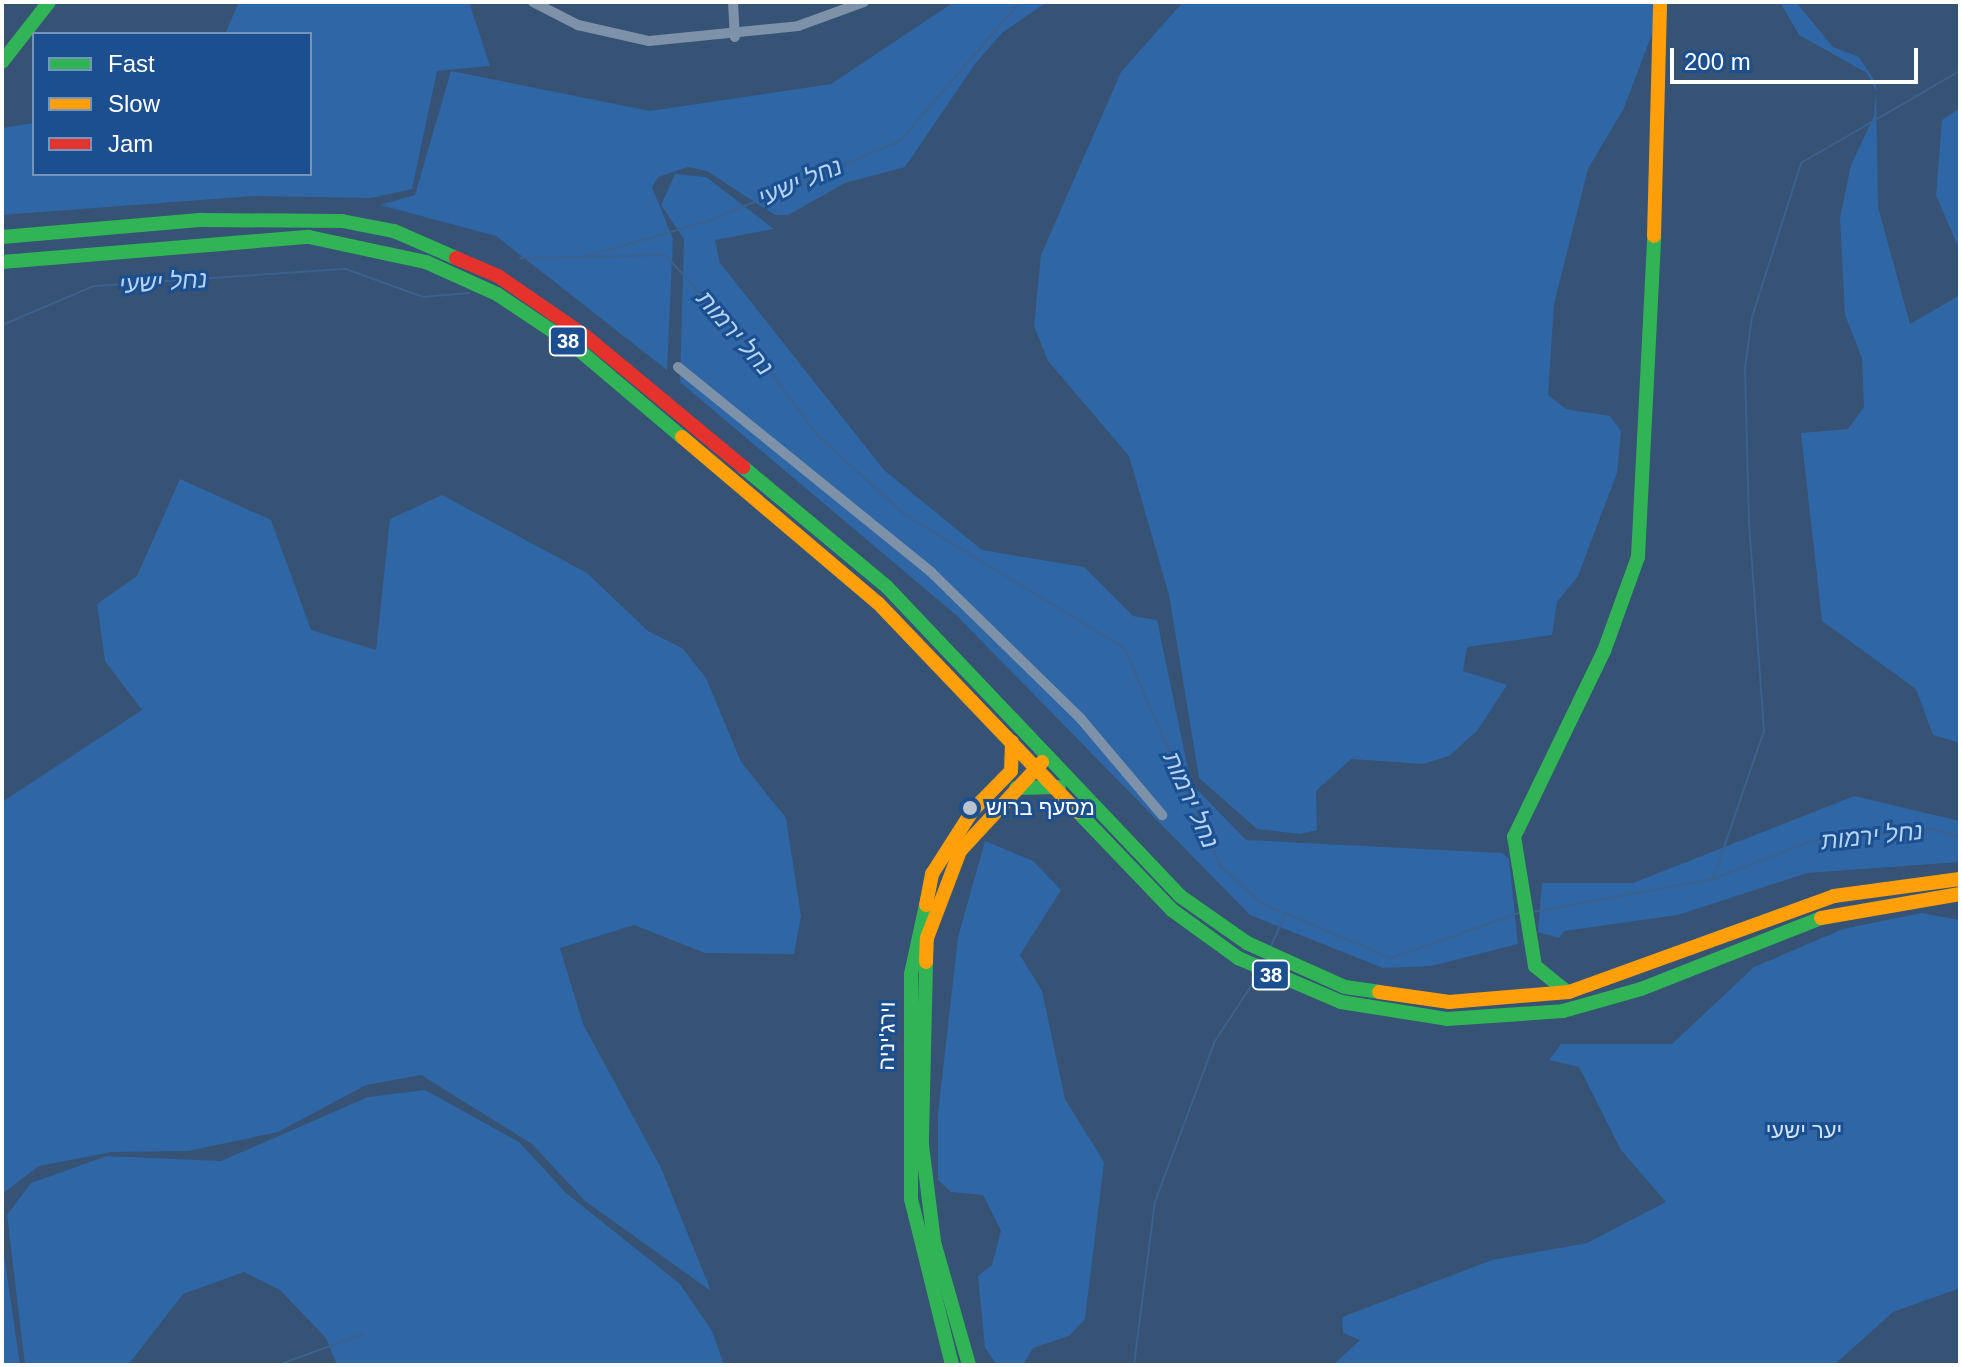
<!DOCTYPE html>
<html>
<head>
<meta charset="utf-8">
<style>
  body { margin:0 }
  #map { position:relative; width:1962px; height:1367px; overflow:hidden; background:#365274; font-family:Helvetica,Heebo,sans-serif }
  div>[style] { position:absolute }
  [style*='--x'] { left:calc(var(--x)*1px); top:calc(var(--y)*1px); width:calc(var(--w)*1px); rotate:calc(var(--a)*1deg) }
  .green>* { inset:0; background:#2f66a5 }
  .stream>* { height:2px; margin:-1px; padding:0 1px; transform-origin:1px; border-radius:1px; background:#3b618d }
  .street>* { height:10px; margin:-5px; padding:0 5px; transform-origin:5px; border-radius:5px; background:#7d92a8 }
  .fast>* { height:14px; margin:-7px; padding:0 7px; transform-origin:7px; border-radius:7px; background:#30b455 }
  .slow>* { height:14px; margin:-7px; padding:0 7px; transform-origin:7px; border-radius:7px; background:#ff9f0a }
  .jam>* { height:14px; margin:-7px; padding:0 7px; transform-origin:7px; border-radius:7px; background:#e5322d }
  .dots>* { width:22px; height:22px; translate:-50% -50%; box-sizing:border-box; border:4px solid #1b4f8f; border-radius:50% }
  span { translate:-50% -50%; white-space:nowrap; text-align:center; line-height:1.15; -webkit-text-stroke:6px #1b4f8f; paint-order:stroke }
  .shield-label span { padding:2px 6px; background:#1b4f8f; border:2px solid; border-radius:6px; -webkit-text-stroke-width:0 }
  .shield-label { font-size:20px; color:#fff; font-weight:700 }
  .poi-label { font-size:22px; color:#fff }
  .left { translate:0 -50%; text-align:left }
  .street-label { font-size:22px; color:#fff }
  .park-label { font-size:22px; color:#cfe3fa }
  .water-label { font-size:24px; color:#b5d3f5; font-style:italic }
  .frame { position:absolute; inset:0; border:4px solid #fff; pointer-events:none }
  .legend { position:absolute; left:32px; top:32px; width:280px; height:144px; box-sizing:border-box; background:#1b4f8f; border:2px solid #7695bc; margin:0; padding:10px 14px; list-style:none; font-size:24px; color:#fff }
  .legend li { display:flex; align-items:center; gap:16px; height:40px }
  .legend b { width:40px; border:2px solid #7695bc }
  .scale { position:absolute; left:1670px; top:48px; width:248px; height:36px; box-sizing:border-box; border:4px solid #fff; border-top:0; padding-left:10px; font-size:24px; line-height:28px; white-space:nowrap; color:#fff; -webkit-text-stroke:6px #1b4f8f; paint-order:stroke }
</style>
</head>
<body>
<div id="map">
  <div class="green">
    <div style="clip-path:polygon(239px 2px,469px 2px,490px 66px,437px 71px,412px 189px,371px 198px,254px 196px,2px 215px,2px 128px,34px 123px,34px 174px,310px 174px,310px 34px,225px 34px)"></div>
    <div style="clip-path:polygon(954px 2px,1047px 2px,1002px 33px,975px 64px,905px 167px,845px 183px,788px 215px,775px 215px,707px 171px,688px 167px,658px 177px,652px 187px,673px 239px,667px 370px,496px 236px,380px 205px,415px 195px,451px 71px,650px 111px,831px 84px)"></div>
    <div style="clip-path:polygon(1183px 2px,1664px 2px,1624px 108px,1588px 169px,1554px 304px,1548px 395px,1566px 409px,1610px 416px,1621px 431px,1617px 473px,1578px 576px,1557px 602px,1552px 635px,1467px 647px,1463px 671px,1507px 685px,1477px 731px,1449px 756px,1423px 764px,1351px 759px,1316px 791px,1317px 830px,1300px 834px,1257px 829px,1199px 778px,1169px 595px,1129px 456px,1048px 361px,1034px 326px,1041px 255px,1121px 72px)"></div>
    <div style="clip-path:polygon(1780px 2px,1796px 2px,1833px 47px,1859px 57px,1876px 83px,1878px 207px,1910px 324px,1960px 295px,1960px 743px,1933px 735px,1916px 689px,1822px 621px,1801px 433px,1848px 429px,1864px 407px,1862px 358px,1845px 315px,1840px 218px,1851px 165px,1874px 116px,1876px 91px,1867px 73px,1799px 35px)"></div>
    <div style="clip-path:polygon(1960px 108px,1960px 251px,1936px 195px,1942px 120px)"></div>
    <div style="clip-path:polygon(675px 174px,706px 177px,774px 229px,715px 240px,720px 263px,884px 470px,982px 550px,1084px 567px,1133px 616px,1157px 620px,1191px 783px,1246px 840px,1502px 853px,1509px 859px,1518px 944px,1431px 966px,1383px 968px,1250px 915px,956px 615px,680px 382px,684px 239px,661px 205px)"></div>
    <div style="clip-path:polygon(180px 479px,271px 520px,311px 630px,376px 650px,390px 519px,442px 495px,587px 573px,648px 631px,682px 648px,706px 678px,741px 762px,786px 818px,801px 916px,794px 954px,705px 953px,634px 925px,560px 948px,583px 1024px,661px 1168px,711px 1291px,585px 1201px,532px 1144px,421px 1075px,366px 1085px,278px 1132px,188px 1151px,112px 1152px,39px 1166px,2px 1194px,2px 802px,142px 710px,105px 661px,97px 604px,137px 576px)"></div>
    <div style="clip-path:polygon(1854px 796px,1960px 821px,1960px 862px,1807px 873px,1678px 915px,1564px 931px,1559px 938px,1538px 932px,1542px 883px,1633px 883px)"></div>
    <div style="clip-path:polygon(985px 841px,1033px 861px,1061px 890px,1020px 955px,1042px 991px,1065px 1099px,1104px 1162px,1085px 1319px,1069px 1336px,1033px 1348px,1023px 1365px,997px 1365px,985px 1348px,978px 1276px,992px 1265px,1001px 1231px,983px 1195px,951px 1192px,938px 1180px,938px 1114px,958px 937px)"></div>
    <div style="clip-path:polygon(1921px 913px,1960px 920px,1960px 1288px,1893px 1312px,1834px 1365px,1333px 1365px,1360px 1340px,1343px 1333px,1342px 1317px,1492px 1260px,1587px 1243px,1666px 1202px,1621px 1150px,1579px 1067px,1549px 1060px,1561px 1044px,1672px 1044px,1754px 967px,1843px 929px)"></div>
    <div style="clip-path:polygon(425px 1090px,519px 1142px,566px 1193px,680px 1284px,712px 1331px,724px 1365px,337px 1365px,326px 1338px,280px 1290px,244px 1272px,183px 1294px,128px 1365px,25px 1365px,7px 1215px,31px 1183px,107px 1156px,221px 1161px,368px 1097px)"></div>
    <div style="clip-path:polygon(2px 1241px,20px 1365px,2px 1365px)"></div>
  </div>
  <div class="stream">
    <div style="--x:584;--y:257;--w:81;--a:-1.4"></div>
    <div style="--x:665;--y:255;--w:143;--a:47.3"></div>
    <div style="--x:762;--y:360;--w:93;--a:53.7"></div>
    <div style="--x:817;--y:435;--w:118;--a:42.2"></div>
    <div style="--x:904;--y:514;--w:258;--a:31.3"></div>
    <div style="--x:1124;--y:648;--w:238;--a:66.2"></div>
    <div style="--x:1220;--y:866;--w:57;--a:41.5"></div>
    <div style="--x:1263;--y:904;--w:139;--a:22.9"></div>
    <div style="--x:1391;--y:958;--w:136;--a:-19.4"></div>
    <div style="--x:520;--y:258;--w:64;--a:-0.9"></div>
    <div style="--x:584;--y:257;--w:132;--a:-16.2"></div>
    <div style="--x:711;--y:220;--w:205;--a:-22.7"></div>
    <div style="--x:900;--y:141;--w:184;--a:-49.2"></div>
    <div style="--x:2;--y:325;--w:100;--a:-23"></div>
    <div style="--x:94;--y:286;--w:253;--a:-3.9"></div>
    <div style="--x:346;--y:269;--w:82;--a:20"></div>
    <div style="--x:423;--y:297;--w:46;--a:-5"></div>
    <div style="--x:1713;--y:879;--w:157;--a:-71"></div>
    <div style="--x:1764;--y:731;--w:209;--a:-94.1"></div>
    <div style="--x:1749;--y:523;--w:155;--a:-91.5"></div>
    <div style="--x:1745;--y:368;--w:51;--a:-82.2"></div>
    <div style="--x:1752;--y:317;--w:162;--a:-72.3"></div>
    <div style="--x:1801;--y:163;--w:184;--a:-30.1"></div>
    <div style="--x:1533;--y:912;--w:183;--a:-10.4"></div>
    <div style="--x:1713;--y:879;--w:106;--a:-21"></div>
    <div style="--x:1812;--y:841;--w:121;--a:-5.7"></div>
    <div style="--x:1932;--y:829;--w:29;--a:16"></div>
    <div style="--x:1271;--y:946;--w:34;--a:-66"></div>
    <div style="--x:278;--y:1365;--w:90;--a:-20"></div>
    <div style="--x:1134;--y:1365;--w:164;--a:-82.7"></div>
    <div style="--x:1155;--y:1202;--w:172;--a:-69.6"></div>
    <div style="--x:1215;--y:1041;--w:77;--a:-56.7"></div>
  </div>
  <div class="street">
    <div style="--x:533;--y:2;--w:51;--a:27.1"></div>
    <div style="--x:578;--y:25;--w:73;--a:12.7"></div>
    <div style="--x:649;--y:41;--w:150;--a:-5.7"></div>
    <div style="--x:798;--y:26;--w:70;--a:-20"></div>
    <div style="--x:733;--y:2;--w:35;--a:87"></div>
    <div style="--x:678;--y:367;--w:326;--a:39"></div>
    <div style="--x:931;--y:572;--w:210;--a:44.4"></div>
    <div style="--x:1081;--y:719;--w:126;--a:49.8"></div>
  </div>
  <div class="fast">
    <div style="--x:2;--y:62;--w:76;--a:-51.9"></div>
    <div style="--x:2;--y:237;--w:201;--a:-4.9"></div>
    <div style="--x:202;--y:220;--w:140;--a:0.4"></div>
    <div style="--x:342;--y:221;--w:53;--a:10.9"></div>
    <div style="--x:394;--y:231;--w:68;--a:23.5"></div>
    <div style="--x:2;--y:262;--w:308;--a:-4.7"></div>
    <div style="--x:309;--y:237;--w:120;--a:12.1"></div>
    <div style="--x:426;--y:262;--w:78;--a:24.3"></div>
    <div style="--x:497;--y:294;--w:92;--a:33.9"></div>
    <div style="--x:573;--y:345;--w:143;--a:40.2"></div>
    <div style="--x:743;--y:467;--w:187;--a:39.8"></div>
    <div style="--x:887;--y:587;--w:426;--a:46.5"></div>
    <div style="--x:1180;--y:896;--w:82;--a:35"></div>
    <div style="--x:1247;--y:943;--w:107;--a:24.2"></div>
    <div style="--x:1345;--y:987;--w:34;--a:8"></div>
    <div style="--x:1016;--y:788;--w:43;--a:-1.3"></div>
    <div style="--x:1078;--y:812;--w:136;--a:46.2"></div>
    <div style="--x:1172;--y:910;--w:82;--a:36"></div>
    <div style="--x:1238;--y:958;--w:112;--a:23.1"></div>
    <div style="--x:1341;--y:1002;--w:107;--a:9.1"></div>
    <div style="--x:1447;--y:1019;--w:116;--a:-3.9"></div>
    <div style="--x:1563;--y:1011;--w:81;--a:-15.8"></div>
    <div style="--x:1641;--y:989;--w:193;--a:-21.5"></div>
    <div style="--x:926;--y:905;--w:71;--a:102.3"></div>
    <div style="--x:911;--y:974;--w:225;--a:90"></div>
    <div style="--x:911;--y:1199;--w:171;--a:76.1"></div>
    <div style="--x:926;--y:962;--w:183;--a:91.3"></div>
    <div style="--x:922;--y:1145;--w:98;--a:82.9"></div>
    <div style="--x:934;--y:1242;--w:128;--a:74.1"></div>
    <div style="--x:1535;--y:966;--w:131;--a:-99.2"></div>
    <div style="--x:1514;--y:837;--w:207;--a:-64.2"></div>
    <div style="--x:1604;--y:651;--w:100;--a:-70.1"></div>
    <div style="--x:1638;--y:557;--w:321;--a:-87.1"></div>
    <div style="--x:1535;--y:966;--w:40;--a:39"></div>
  </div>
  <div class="slow">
    <div style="--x:1654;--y:236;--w:234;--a:-88.5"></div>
    <div style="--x:682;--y:437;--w:257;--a:40.3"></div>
    <div style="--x:878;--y:603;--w:289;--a:46.3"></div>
    <div style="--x:926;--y:905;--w:32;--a:-79"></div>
    <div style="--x:932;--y:874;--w:76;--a:-57.4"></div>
    <div style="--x:973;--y:810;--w:54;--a:-45.7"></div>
    <div style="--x:1011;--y:771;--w:29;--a:-88"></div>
    <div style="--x:1821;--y:918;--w:141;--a:-9.8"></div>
    <div style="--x:926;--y:962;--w:24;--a:-88"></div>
    <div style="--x:927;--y:938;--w:93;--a:-69.2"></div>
    <div style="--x:960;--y:851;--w:121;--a:-47.3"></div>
    <div style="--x:1379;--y:992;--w:71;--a:8.1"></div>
    <div style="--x:1449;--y:1002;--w:120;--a:-4.8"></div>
    <div style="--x:1569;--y:992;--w:282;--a:-19.9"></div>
    <div style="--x:1834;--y:896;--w:127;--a:-7.7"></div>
  </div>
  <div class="jam">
    <div style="--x:456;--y:258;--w:46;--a:23.2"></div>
    <div style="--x:498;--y:276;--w:104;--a:34.5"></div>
    <div style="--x:584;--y:335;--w:207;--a:39.7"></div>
  </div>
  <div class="dots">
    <div style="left:970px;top:808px;background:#b9c2ce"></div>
  </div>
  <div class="shield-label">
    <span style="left:568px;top:341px">38</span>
    <span style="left:1271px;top:975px">38</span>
  </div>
  <div class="poi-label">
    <span class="left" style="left:986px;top:808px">מסעף ברוש</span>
  </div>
  <div class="street-label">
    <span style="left:887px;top:1036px;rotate:-89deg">וירג'יניה</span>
  </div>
  <div class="park-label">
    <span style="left:1804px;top:1131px">יער ישעי</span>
  </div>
  <div class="water-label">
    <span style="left:800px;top:182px;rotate:-23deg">נחל ישעי</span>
    <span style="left:163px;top:282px;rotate:-4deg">נחל ישעי</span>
    <span style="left:735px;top:333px;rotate:49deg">נחל ירמות</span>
    <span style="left:1191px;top:800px;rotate:66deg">נחל ירמות</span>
    <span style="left:1872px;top:836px;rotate:-6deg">נחל ירמות</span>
  </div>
  <div class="frame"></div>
  <ul class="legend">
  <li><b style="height:10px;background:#30b455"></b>Fast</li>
  <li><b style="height:10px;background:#ff9f0a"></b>Slow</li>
  <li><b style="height:10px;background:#e5322d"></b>Jam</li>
  </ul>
  <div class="scale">200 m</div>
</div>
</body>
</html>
